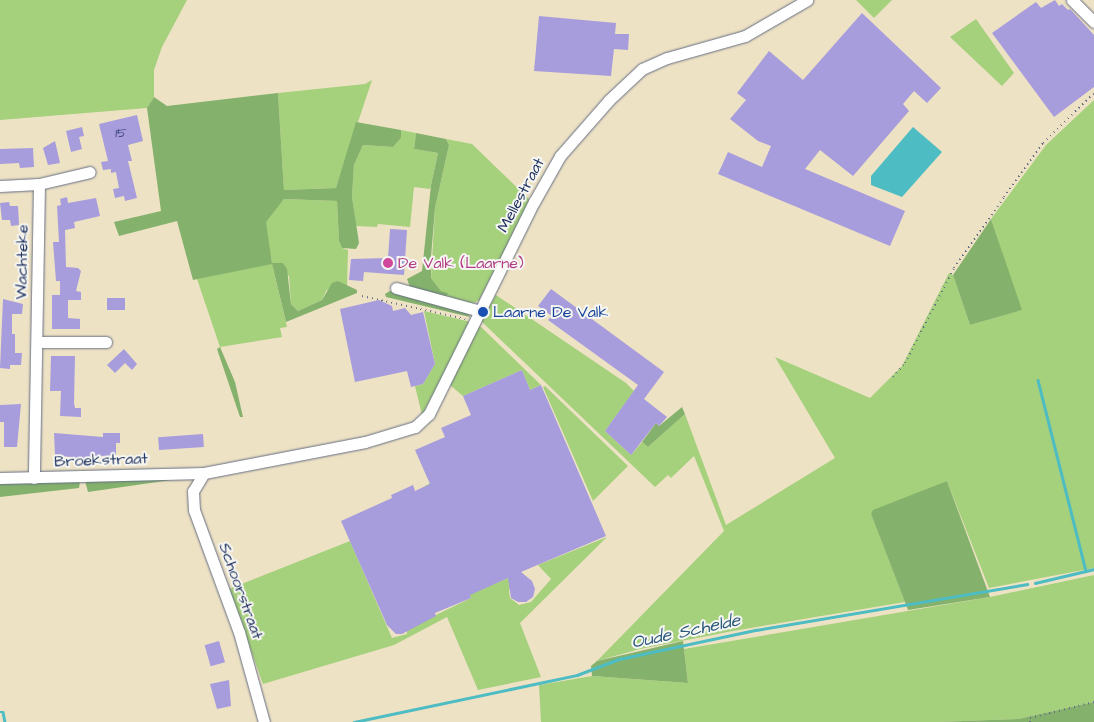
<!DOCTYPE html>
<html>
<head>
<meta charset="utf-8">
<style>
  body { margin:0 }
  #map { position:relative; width:1094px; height:722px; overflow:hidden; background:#eee2c5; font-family:"Architects Daughter",sans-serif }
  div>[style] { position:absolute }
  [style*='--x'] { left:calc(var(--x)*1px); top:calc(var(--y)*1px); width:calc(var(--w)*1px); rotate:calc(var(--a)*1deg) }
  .green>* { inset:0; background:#a5d07c }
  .forest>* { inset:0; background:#84b26c }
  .water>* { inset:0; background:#4dbcc3 }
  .stream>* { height:2.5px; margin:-1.25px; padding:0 1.25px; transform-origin:1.25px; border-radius:1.25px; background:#4dbcc3 }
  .building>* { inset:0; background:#a79cdc; transform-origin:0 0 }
  .path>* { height:2px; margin-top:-1px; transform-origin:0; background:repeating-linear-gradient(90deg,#656e82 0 1px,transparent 0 5px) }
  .roads { filter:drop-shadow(0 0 1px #656e82) drop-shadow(0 0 1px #656e82) }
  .minor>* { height:11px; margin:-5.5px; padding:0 5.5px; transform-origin:5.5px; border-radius:5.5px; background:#fff }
  .dots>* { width:14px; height:14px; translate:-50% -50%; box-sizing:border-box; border:2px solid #f6f6f2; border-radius:50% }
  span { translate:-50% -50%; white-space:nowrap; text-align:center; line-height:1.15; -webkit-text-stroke:4px #f6f6f2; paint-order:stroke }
  .number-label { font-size:14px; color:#3e4a7e }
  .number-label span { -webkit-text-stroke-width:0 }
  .street-label { font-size:16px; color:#1b2f5e }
  .hotel-label { font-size:16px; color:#b23c85 }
  .left { translate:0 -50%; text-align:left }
  .transit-label { font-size:16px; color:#164399 }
  .water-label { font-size:18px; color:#2a597c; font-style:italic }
</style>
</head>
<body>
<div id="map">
  <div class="green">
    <div style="clip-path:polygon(0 0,187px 0,162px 47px,154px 70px,154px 97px,147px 108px,0 120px)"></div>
    <div style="clip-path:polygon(856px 0,892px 0,874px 18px)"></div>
    <div style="clip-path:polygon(976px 19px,1014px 73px,1002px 86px,950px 37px)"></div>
    <div style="clip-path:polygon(372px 80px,336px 188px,284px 190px,278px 93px,365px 84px)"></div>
    <div style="clip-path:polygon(1094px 100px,1094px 568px,989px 588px,947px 481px,871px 514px,905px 602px,733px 631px,640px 649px,597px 661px,724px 531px,694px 456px,671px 478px,668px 475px,655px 487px,481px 321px,496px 295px,626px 383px,634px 391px,605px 431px,631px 455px,642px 442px,648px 447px,685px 414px,726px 525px,835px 458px,775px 357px,870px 398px,902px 366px,949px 273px,953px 275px,970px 325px,1021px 310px,991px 219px,1046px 145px)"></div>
    <div style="clip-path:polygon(401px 130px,416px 133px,414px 149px,438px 153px,430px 189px,414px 187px,410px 227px,378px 224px,377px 227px,356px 226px,352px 197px,354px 165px,363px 145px,393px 147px,401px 138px)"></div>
    <div style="clip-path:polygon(446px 139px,472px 144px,531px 201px,479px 300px,474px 303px,445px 300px,447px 293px,441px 291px,431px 278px,435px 208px,449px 145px)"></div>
    <div style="clip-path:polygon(284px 199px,337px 201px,339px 241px,342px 248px,348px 250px,347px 287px,338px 281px,326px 291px,322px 300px,298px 311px,291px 304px,289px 276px,272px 264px,287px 327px,280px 328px,282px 337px,220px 347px,197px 279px,272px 263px,265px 222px)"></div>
    <div style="clip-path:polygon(424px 311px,471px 322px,422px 415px,415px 386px,423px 384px,435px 364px)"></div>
    <div style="clip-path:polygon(478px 326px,481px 327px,541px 385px,530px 390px,522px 370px,463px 396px,450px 385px)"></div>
    <div style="clip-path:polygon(545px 386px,628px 466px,593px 501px,543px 387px)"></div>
    <div style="clip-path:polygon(430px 483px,477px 591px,513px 576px,509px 591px,510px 598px,519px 605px,531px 602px,551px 579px,538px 565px,607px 537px,520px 623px,541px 677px,478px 690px,447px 617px,394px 645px,263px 684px,229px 589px,350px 541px,392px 638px,407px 634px,407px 629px,471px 598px,422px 488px)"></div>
    <div style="clip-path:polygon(1094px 575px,1094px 702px,1018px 719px,935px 722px,541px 722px,539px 685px,592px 676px,688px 683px,684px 649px,990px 597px)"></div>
  </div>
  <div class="forest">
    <div style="clip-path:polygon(278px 93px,284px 190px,336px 188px,356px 122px,401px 130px,401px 138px,393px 147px,363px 145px,354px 165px,352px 197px,359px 243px,356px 249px,342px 248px,339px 241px,337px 201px,284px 199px,266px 222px,272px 263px,283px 263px,287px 269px,291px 304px,298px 311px,322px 300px,332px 283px,338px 281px,357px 290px,357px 293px,286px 322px,272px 264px,193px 280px,177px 221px,119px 236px,114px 222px,161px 211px,147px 108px,154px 97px,167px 106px)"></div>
    <div style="clip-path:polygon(416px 133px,446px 139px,449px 145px,435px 208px,431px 257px,431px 278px,441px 291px,448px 293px,445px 300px,410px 287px,407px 279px,422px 271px,431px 185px,438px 153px,414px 149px)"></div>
    <div style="clip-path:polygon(991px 219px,1022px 310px,970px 325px,953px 275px)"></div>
    <div style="clip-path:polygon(390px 291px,468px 313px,470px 317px,386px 297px,385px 294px)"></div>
    <div style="clip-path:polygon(220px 347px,235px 382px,243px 417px,240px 417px,217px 349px)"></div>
    <div style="clip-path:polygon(682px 407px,685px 414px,648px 447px,642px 442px,656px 423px,659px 426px)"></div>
    <div style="clip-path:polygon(178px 479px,88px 492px,85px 481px)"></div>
    <div style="clip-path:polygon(947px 481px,990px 597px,908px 610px,871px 514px,873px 510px)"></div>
    <div style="clip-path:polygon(80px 482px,79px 488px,0 497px,0 484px)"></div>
    <div style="clip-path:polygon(683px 641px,688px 683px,592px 676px,591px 666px,597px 661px)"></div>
    <div style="clip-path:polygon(1094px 702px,1094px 722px,935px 722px,1018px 719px)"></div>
  </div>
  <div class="water">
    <div style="clip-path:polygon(913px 127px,942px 152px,902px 197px,871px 185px,871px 176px)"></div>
  </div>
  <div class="stream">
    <div style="--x:1038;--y:380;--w:197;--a:75.9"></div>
    <div style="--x:1035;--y:583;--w:61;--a:-13.3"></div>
    <div style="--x:0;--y:712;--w:3;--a:0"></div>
    <div style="--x:3;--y:712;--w:10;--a:79"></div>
    <div style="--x:354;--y:722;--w:228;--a:-11.9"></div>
    <div style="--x:577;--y:675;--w:45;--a:-20.9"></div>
    <div style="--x:619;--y:659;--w:140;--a:-12"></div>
    <div style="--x:756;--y:630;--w:275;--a:-9.6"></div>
  </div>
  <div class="building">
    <div style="clip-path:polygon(1055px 0,1059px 6px,1062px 4px,1068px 10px,1070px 9px,1094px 35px,1094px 87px,1054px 117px,992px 33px,1036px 2px,1041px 8px)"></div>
    <div style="clip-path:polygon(862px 13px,941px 88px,927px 103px,914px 91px,903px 104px,909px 111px,853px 176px,820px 150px,805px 169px,905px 211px,890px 246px,718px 174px,728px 152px,762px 167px,771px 146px,758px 141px,730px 119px,746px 100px,737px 93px,769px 51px,803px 80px)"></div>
    <div style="clip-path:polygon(539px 16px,616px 23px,615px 34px,629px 34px,628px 50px,614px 49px,611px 76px,534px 71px)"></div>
    <div style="clip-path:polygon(137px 115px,143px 141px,128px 145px,132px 161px,128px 161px,137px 198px,125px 201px,124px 196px,115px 198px,113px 189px,119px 188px,116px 172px,111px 173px,111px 169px,103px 170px,101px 162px,108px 161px,99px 124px)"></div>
    <div style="clip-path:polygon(82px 127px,84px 136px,79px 137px,82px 149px,71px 152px,66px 131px)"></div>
    <div style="clip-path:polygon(55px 141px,60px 163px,48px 165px,43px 148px)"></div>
    <div style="clip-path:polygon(33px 148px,34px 167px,20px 168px,19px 163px,0 164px,0 149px)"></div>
    <div style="clip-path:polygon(67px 197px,68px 203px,96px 198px,100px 216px,74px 222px,75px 228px,65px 230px,66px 267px,78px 268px,81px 271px,76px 291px,81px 292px,81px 300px,68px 300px,68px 318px,80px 319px,80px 329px,52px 329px,52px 295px,60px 295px,60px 281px,56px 281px,53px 242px,59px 242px,57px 206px,61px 205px,60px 199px)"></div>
    <div style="clip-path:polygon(9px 202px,10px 206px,18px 206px,19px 225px,11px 226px,10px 220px,2px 220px,0 203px)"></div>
    <div style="clip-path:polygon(390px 229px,407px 230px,404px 275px,364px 272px,363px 281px,349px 280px,351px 259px,388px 258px)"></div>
    <div style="clip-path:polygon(551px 289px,664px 372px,644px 399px,667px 417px,659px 426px,656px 423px,631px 455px,605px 431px,638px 385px,548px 320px,552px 316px,538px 306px)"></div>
    <div style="left:107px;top:298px;width:18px;height:12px"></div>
    <div style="clip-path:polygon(3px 299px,23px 304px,22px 314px,12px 314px,12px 334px,15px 334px,15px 353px,22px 353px,21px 365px,10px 365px,10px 369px,0 368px)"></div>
    <div style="clip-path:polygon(379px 300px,392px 306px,393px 311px,405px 308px,411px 315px,423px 312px,435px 364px,423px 384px,411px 387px,407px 371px,355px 382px,340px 309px)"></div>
    <div style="clip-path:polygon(124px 349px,137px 364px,132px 370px,125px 363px,115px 373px,107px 365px)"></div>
    <div style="clip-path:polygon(51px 356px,75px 356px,74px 403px,75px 408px,81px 408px,81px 417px,60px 416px,61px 391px,50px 391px)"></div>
    <div style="clip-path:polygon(522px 370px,530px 390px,541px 385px,606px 536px,521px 572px,532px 581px,535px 589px,533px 597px,526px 602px,518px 602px,511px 598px,508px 578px,470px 595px,471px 598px,435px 613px,436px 616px,402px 634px,396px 634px,387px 625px,341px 521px,392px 498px,391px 495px,413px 485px,415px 491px,430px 484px,415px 450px,445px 437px,441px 428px,471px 415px,463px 396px)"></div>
    <div style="clip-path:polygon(21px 404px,17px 447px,4px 447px,4px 422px,0 422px,0 405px)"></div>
    <div style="clip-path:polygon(54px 433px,103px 437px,103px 433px,120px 433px,120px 443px,116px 443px,116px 455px,92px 457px,92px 460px,55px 455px)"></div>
    <div style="left:203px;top:434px;width:13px;height:45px;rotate:86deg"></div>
    <div style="left:219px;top:641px;width:22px;height:15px;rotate:74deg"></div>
    <div style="clip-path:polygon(229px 680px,231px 706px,217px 709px,210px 684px)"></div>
  </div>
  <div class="path">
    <div style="--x:362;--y:296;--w:106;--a:12.6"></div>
    <div style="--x:893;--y:377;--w:18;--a:-49"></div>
    <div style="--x:905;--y:363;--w:107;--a:-62.7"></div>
    <div style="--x:954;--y:268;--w:87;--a:-54.8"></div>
    <div style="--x:1004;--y:197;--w:67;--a:-54.2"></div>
    <div style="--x:1043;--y:143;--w:71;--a:-44.4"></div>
    <div style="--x:1030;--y:722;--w:4;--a:-90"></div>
    <div style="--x:1030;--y:718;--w:66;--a:-14"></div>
  </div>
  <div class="roads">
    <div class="minor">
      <div style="--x:1072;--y:0;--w:31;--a:45"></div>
      <div style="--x:39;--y:184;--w:52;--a:-13.2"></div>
      <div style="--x:0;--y:186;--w:39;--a:-3"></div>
      <div style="--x:39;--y:184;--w:294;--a:91"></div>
      <div style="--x:396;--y:288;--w:87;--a:15.3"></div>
      <div style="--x:37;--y:342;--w:69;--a:0"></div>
      <div style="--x:204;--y:473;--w:21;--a:121"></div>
      <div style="--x:193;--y:491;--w:19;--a:87"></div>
      <div style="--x:194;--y:510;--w:130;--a:69.8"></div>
      <div style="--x:239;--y:632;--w:93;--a:74.5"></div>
      <div style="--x:0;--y:478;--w:204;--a:-1.4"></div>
      <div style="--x:204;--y:473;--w:164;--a:-10.9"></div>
      <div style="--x:365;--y:442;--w:52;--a:-16.7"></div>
      <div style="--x:415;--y:427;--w:19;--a:-43"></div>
      <div style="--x:429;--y:414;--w:237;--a:-63.7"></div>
      <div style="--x:534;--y:202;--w:53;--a:-60.5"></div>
      <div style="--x:560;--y:156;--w:74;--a:-48.8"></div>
      <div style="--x:609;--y:100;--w:45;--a:-43.2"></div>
      <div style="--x:642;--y:69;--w:27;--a:-24"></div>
      <div style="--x:667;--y:58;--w:81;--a:-15.8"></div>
      <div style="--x:745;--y:36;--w:72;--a:-30.1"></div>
    </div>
  </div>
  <div class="dots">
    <div style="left:388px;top:263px;background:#d1479c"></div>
    <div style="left:483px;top:312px;background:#1a4fb4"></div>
  </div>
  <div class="number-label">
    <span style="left:121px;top:133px">15</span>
  </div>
  <div class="street-label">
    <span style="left:521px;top:195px;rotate:-62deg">Mellestraat</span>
    <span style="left:22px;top:262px;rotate:-89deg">Wachteke</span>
    <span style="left:101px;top:460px;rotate:-2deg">Broekstraat</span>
    <span style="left:241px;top:591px;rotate:70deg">Schoorstraat</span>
  </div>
  <div class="hotel-label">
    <span class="left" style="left:398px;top:263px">De Valk (Laarne)</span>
  </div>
  <div class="transit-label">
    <span class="left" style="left:493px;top:312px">Laarne De Valk</span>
  </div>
  <div class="water-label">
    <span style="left:686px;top:632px;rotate:-12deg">Oude Schelde</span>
  </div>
</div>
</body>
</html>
